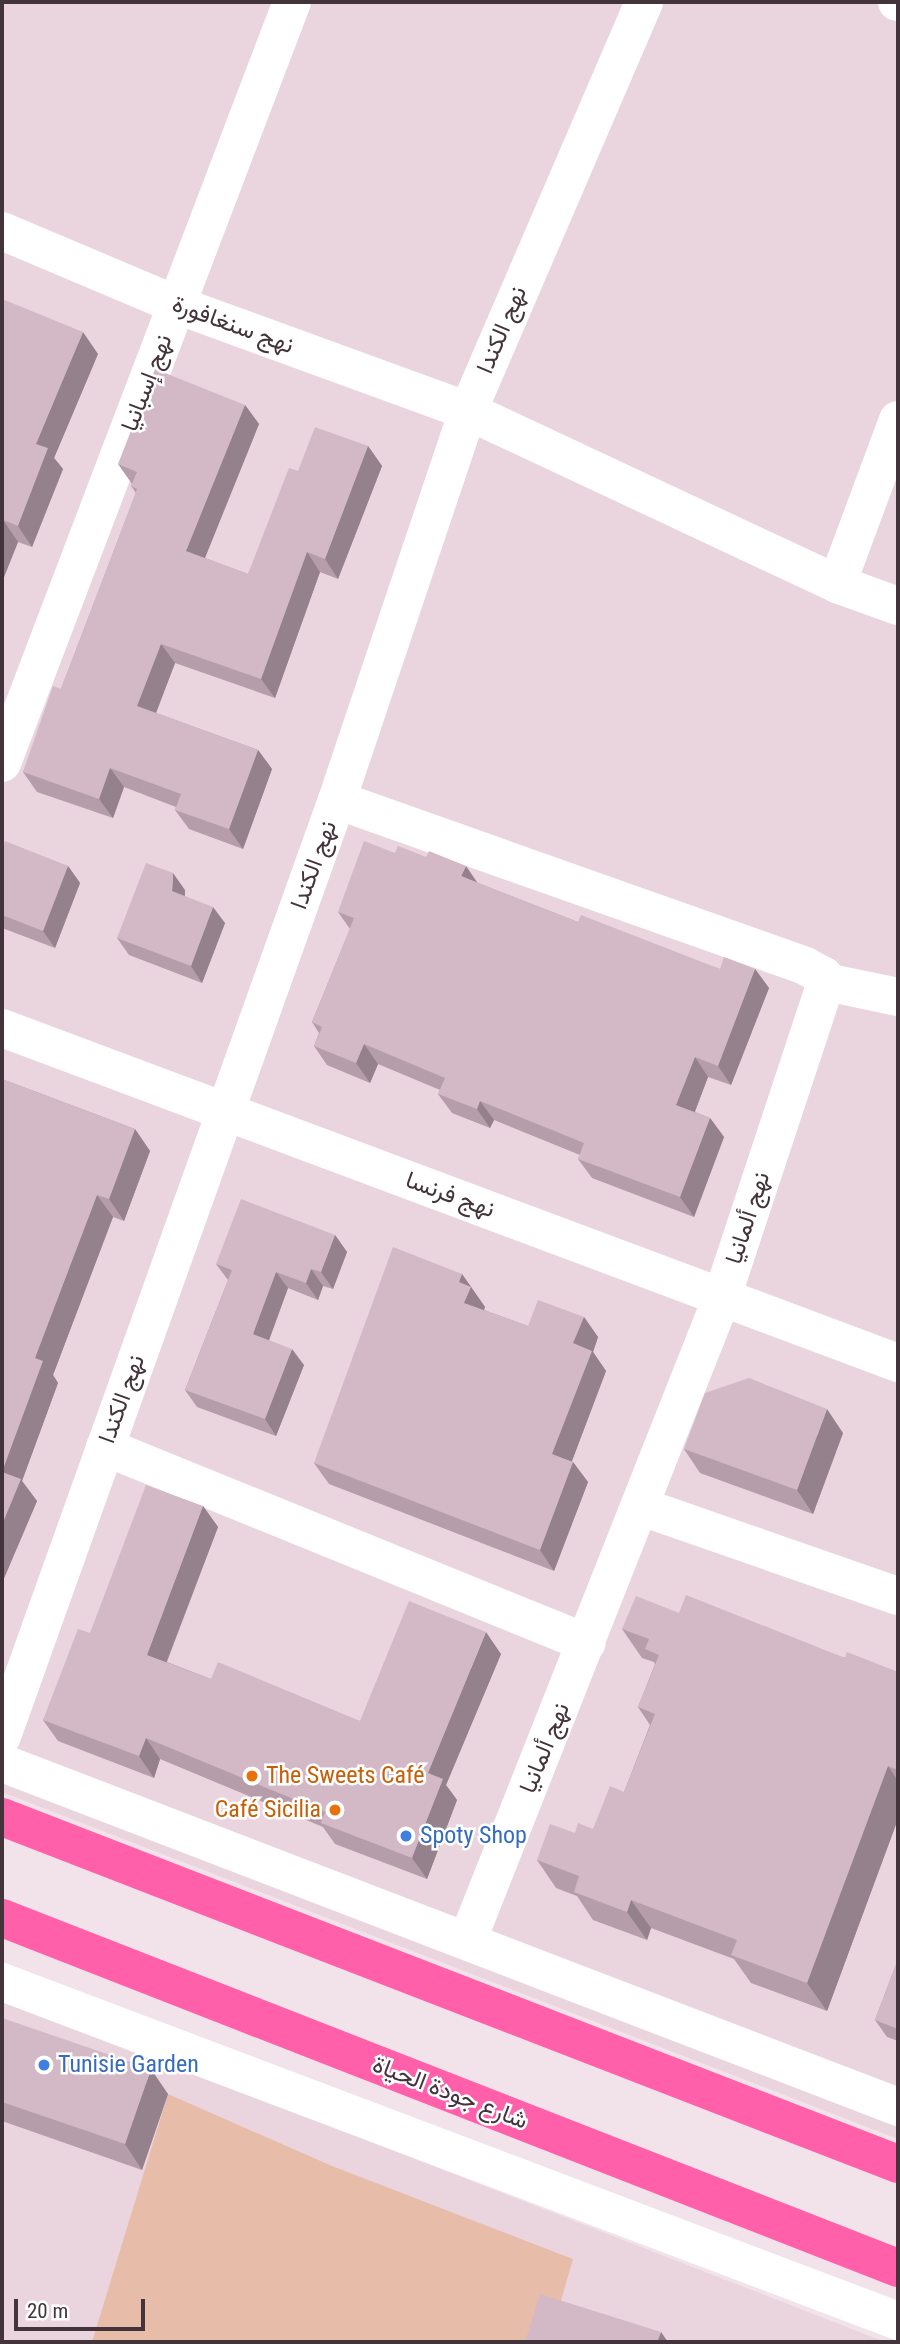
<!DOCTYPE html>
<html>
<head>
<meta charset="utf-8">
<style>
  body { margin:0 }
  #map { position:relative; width:900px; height:2344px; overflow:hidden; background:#f2e2e9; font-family:"Roboto Condensed",Vazirmatn,sans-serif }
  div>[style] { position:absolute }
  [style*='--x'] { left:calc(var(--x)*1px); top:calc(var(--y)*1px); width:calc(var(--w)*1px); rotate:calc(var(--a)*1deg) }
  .residential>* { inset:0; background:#ead4de }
  .green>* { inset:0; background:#e7bdaa }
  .street>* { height:38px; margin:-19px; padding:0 19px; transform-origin:19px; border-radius:19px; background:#fff }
  .highway>* { height:38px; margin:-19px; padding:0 19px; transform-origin:19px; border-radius:19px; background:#ff60a9 }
  .wall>* { inset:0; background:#b59eaa }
  .shaded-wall>* { inset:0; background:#94818b }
  .building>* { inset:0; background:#d3b8c6 }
  .dots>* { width:19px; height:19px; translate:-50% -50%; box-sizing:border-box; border:4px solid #fff; border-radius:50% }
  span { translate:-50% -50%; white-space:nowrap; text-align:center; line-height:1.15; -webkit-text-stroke:5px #fff; paint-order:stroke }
  .street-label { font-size:24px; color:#43333b }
  .food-label { font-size:24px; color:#c56008 }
  .left { translate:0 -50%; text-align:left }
  .right { translate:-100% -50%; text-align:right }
  .shop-label { font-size:24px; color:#366cbe }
  .frame { position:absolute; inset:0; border:4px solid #43333b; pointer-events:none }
  .scale { position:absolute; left:14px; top:2299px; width:131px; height:32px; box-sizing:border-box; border:4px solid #43333b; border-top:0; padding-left:9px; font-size:21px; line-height:24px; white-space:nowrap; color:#43333b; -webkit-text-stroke:5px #fff; paint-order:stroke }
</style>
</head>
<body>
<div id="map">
  <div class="residential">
    <div style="clip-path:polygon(2px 2px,898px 2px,898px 2139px,2px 1792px)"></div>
    <div style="clip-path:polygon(2px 1998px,885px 2342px,2px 2342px)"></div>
  </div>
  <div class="green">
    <div style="clip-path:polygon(168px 2094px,332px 2166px,573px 2259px,549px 2342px,92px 2342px)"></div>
  </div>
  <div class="street">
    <div style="--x:897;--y:2;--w:1;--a:0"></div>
    <div style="--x:2;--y:231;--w:190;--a:22.9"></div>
    <div style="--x:177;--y:305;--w:310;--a:20"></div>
    <div style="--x:468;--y:411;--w:408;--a:25.1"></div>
    <div style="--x:837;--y:584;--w:65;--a:19.8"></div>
    <div style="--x:837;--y:584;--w:175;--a:-69.6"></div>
    <div style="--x:2;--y:763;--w:814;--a:-69.14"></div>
    <div style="--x:337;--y:800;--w:497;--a:19.5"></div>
    <div style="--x:805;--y:966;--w:21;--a:28"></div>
    <div style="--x:824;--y:976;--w:6;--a:72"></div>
    <div style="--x:826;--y:982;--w:74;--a:11.8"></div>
    <div style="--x:2;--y:1028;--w:957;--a:20.5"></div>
    <div style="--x:105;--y:1447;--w:520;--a:22.13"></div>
    <div style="--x:642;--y:1507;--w:271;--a:19.2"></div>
    <div style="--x:2;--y:1736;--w:994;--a:-70.31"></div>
    <div style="--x:337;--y:800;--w:410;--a:-71.4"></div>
    <div style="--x:468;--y:411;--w:445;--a:-66.7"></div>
    <div style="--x:2;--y:1763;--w:960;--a:21"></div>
    <div style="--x:468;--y:1939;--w:690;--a:-68.41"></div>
    <div style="--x:722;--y:1297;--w:332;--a:-71.7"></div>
    <div style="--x:2;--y:1982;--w:958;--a:20.72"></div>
  </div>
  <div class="highway">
    <div style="--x:2;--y:1817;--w:961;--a:21.17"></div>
    <div style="--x:2;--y:1918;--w:962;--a:21.34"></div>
  </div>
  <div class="wall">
    <div style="clip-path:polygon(2px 299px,98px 354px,54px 458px,63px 469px,32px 547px,18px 542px,2px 582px)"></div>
    <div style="clip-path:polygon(245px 405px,259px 424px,205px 558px,248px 574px,298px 471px,368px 446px,382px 466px,338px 579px,320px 572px,275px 698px,175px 663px,156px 713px,258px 750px,272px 769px,243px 849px,189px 829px,175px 810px,176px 807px,124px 787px,113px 818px,37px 792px,23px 772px,61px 689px,136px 493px,131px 486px,132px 484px,118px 464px)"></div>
    <div style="clip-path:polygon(2px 850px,68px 866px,80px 883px,55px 948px,2px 928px)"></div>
    <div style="clip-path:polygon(478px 883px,578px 922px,720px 969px,755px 969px,769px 988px,731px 1085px,708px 1077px,695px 1112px,710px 1118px,724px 1137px,694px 1217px,592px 1178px,578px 1159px,580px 1155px,494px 1120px,490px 1128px,452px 1113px,438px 1094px,440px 1090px,378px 1064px,370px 1083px,327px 1065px,314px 1046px,319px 1033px,312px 1022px,350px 929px,338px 912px)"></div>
    <div style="clip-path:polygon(185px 890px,185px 896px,225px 923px,202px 983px,129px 955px,117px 938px)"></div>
    <div style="clip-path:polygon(2px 1079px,135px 1129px,150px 1151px,124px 1221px,113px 1217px,53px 1375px,58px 1383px,22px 1481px,37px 1501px,2px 1583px)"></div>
    <div style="clip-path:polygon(335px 1235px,347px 1252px,333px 1289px,323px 1286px,318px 1300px,288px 1288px,269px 1340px,304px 1365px,276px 1436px,197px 1407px,185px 1390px,228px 1280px,216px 1264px)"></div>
    <div style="clip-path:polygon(462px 1274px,485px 1307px,484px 1310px,528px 1326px,584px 1317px,598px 1337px,593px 1352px,606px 1371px,572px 1461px,588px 1482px,554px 1571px,329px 1484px,314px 1463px)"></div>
    <div style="clip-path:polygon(843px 1433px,813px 1514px,700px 1473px,684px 1449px)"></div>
    <div style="clip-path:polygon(203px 1506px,218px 1527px,167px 1662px,211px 1679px,360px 1721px,501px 1654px,446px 1785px,457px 1800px,427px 1879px,335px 1844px,323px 1827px,160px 1759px,154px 1778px,58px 1741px,43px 1720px,90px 1633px)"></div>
    <div style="clip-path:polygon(679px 1613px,898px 1672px,898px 1819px,827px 2011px,751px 1983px,734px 1959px,651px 1928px,647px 1940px,593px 1920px,577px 1896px,556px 1888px,537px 1860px,575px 1833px,593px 1829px,624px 1792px,650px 1725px,638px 1707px,655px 1664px,654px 1662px,642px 1658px,622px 1629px)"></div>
    <div style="clip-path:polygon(898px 1959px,898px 2041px,887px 2037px,875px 2020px)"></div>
    <div style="clip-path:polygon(2px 2018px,168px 2094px,142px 2170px,2px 2121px)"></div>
  </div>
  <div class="shaded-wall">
    <div style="clip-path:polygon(83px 332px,98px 354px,54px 458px,63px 469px,32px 547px,18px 526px,36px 444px)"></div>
    <div style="clip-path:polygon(245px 405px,259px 424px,200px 570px,186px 551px)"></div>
    <div style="clip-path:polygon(368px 446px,382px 466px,338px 579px,325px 559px)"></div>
    <div style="clip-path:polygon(3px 520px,18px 542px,2px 582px,2px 523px)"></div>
    <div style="clip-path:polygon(307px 552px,320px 572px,275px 698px,261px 679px)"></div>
    <div style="clip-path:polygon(161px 644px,175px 663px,151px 726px,137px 706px)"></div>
    <div style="clip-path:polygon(258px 750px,272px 769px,243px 849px,229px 829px)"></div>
    <div style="clip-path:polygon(110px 768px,124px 787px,113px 818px,99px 799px)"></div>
    <div style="clip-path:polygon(68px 866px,80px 883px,55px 948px,43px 931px)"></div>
    <div style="clip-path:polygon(466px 866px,479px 885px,461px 876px)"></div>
    <div style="clip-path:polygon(173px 873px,185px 890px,184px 908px,172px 891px)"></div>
    <div style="clip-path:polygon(213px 907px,225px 923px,202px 983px,191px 966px)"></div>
    <div style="clip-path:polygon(755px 969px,769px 988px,731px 1085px,718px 1066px)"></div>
    <div style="clip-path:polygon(364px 1044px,378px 1064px,370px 1083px,356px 1063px)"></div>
    <div style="clip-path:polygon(695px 1057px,708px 1077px,690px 1124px,676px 1105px)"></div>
    <div style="clip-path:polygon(480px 1101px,494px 1120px,490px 1128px,477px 1109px)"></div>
    <div style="clip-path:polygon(710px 1118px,724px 1137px,694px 1217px,680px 1197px)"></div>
    <div style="clip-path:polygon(135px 1129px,150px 1151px,124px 1221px,109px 1199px)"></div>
    <div style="clip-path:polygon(97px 1195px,113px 1217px,53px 1375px,58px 1383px,22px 1481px,37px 1501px,2px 1583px,2px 1472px,35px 1358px)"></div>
    <div style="clip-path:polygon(335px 1235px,347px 1252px,333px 1289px,321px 1272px)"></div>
    <div style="clip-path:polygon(311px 1269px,323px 1286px,318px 1300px,306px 1283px)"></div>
    <div style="clip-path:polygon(276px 1272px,288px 1288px,265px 1351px,253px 1334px)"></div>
    <div style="clip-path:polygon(462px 1274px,485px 1307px,479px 1324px,464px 1303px,459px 1282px)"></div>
    <div style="clip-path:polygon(584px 1317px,598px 1337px,593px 1352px,606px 1371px,567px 1474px,552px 1454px,573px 1343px)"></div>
    <div style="clip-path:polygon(292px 1349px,304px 1365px,276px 1436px,265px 1419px)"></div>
    <div style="clip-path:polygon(827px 1409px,843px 1433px,813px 1514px,797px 1490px)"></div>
    <div style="clip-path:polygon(573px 1462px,588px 1482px,554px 1571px,540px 1550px)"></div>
    <div style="clip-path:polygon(203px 1506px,218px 1527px,161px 1676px,147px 1655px)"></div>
    <div style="clip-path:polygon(486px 1632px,501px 1654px,446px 1785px,457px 1800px,427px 1879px,412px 1858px,428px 1773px)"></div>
    <div style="clip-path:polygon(146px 1738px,160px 1759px,154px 1778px,139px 1756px)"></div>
    <div style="clip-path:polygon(888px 1766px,898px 1781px,898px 1819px,827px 2011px,807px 1983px)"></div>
    <div style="clip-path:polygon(631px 1900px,651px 1928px,647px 1940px,627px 1912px)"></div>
    <div style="clip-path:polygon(151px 2069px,168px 2094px,142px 2170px,125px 2144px)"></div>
    <div style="clip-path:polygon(661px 2332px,668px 2342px,657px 2342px)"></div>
  </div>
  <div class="building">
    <div style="clip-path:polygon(2px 299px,83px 332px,36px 444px,48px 448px,18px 526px,3px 520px,2px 523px)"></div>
    <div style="clip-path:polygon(155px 369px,245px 405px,186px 551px,248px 574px,289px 468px,298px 471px,315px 427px,368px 446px,325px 559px,307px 552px,261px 679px,161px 644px,137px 706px,258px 750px,229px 829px,175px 810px,181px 794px,110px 768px,99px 799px,23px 772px,53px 686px,61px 689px,137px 489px,131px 486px,137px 472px,118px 464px)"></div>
    <div style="clip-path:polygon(5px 841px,68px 866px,43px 931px,2px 915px,2px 850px)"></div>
    <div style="clip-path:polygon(364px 841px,395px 853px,398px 846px,426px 857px,429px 851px,466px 866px,461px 876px,578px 922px,581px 915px,720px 969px,724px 957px,755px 969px,718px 1066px,695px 1057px,676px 1105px,710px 1118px,680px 1197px,578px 1159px,584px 1143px,480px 1101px,477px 1109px,438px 1094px,445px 1078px,364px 1044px,356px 1063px,314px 1046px,322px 1027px,312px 1022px,354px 918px,338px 912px)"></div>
    <div style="clip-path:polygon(146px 863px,173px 873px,172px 891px,213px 907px,191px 966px,117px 938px)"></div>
    <div style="clip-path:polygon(2px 1079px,135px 1129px,109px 1199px,97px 1195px,35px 1358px,43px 1361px,2px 1472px,21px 1479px,2px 1525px)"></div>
    <div style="clip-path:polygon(241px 1199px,335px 1235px,321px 1272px,311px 1269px,306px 1283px,276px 1272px,253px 1334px,292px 1349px,265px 1419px,185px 1390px,232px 1270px,216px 1264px)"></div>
    <div style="clip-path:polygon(393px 1247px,462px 1274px,459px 1282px,471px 1287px,464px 1303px,528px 1326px,538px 1300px,584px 1317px,573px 1343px,592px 1351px,552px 1454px,573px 1462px,540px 1550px,314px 1463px)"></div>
    <div style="clip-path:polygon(749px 1378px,827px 1409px,797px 1490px,684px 1449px,705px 1393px)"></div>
    <div style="clip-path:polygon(146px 1485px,203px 1506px,147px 1655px,211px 1679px,218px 1662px,360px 1721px,409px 1601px,486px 1632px,428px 1773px,443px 1779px,412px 1858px,321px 1823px,325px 1812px,146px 1738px,139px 1756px,43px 1720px,78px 1629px,90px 1633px)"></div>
    <div style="clip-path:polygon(686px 1595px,845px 1658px,847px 1652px,898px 1672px,898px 1770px,888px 1766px,807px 1983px,731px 1955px,737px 1940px,631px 1900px,627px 1912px,574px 1892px,579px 1876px,537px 1860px,550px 1824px,575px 1833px,578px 1823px,593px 1829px,610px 1786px,624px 1792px,655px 1714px,638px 1707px,659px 1655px,645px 1649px,649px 1639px,622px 1629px,636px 1596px,679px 1613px)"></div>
    <div style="clip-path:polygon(898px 1959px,898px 2029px,875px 2020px)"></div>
    <div style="clip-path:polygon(2px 2018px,151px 2069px,125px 2144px,2px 2102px)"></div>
    <div style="clip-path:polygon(540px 2294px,661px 2332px,657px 2342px,525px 2342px)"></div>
  </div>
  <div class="dots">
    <div style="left:252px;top:1776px;background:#e8710a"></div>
    <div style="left:335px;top:1810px;background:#e8710a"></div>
    <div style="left:406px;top:1836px;background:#3f7fe0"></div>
    <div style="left:44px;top:2065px;background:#3f7fe0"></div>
  </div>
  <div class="street-label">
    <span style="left:233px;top:325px;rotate:20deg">نهج سنغافورة</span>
    <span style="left:502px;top:330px;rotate:-67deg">نهج الكندا</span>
    <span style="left:147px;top:383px;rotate:-69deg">نهج إسبانيا</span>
    <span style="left:314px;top:865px;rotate:-70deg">نهج الكندا</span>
    <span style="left:450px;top:1195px;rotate:20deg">نهج فرنسا</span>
    <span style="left:748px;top:1218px;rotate:-72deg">نهج ألمانيا</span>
    <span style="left:122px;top:1399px;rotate:-70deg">نهج الكندا</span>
    <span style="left:545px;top:1748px;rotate:-68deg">نهج ألمانيا</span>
    <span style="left:450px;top:2093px;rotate:21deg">شارع جودة الحياة</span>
  </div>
  <div class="food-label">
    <span class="left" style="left:266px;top:1776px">The Sweets Café</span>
    <span class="right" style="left:321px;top:1810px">Café Sicilia</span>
  </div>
  <div class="shop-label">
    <span class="left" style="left:420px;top:1836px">Spoty Shop</span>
    <span class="left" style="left:58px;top:2065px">Tunisie Garden</span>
  </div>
  <div class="frame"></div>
  <div class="scale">20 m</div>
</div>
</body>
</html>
